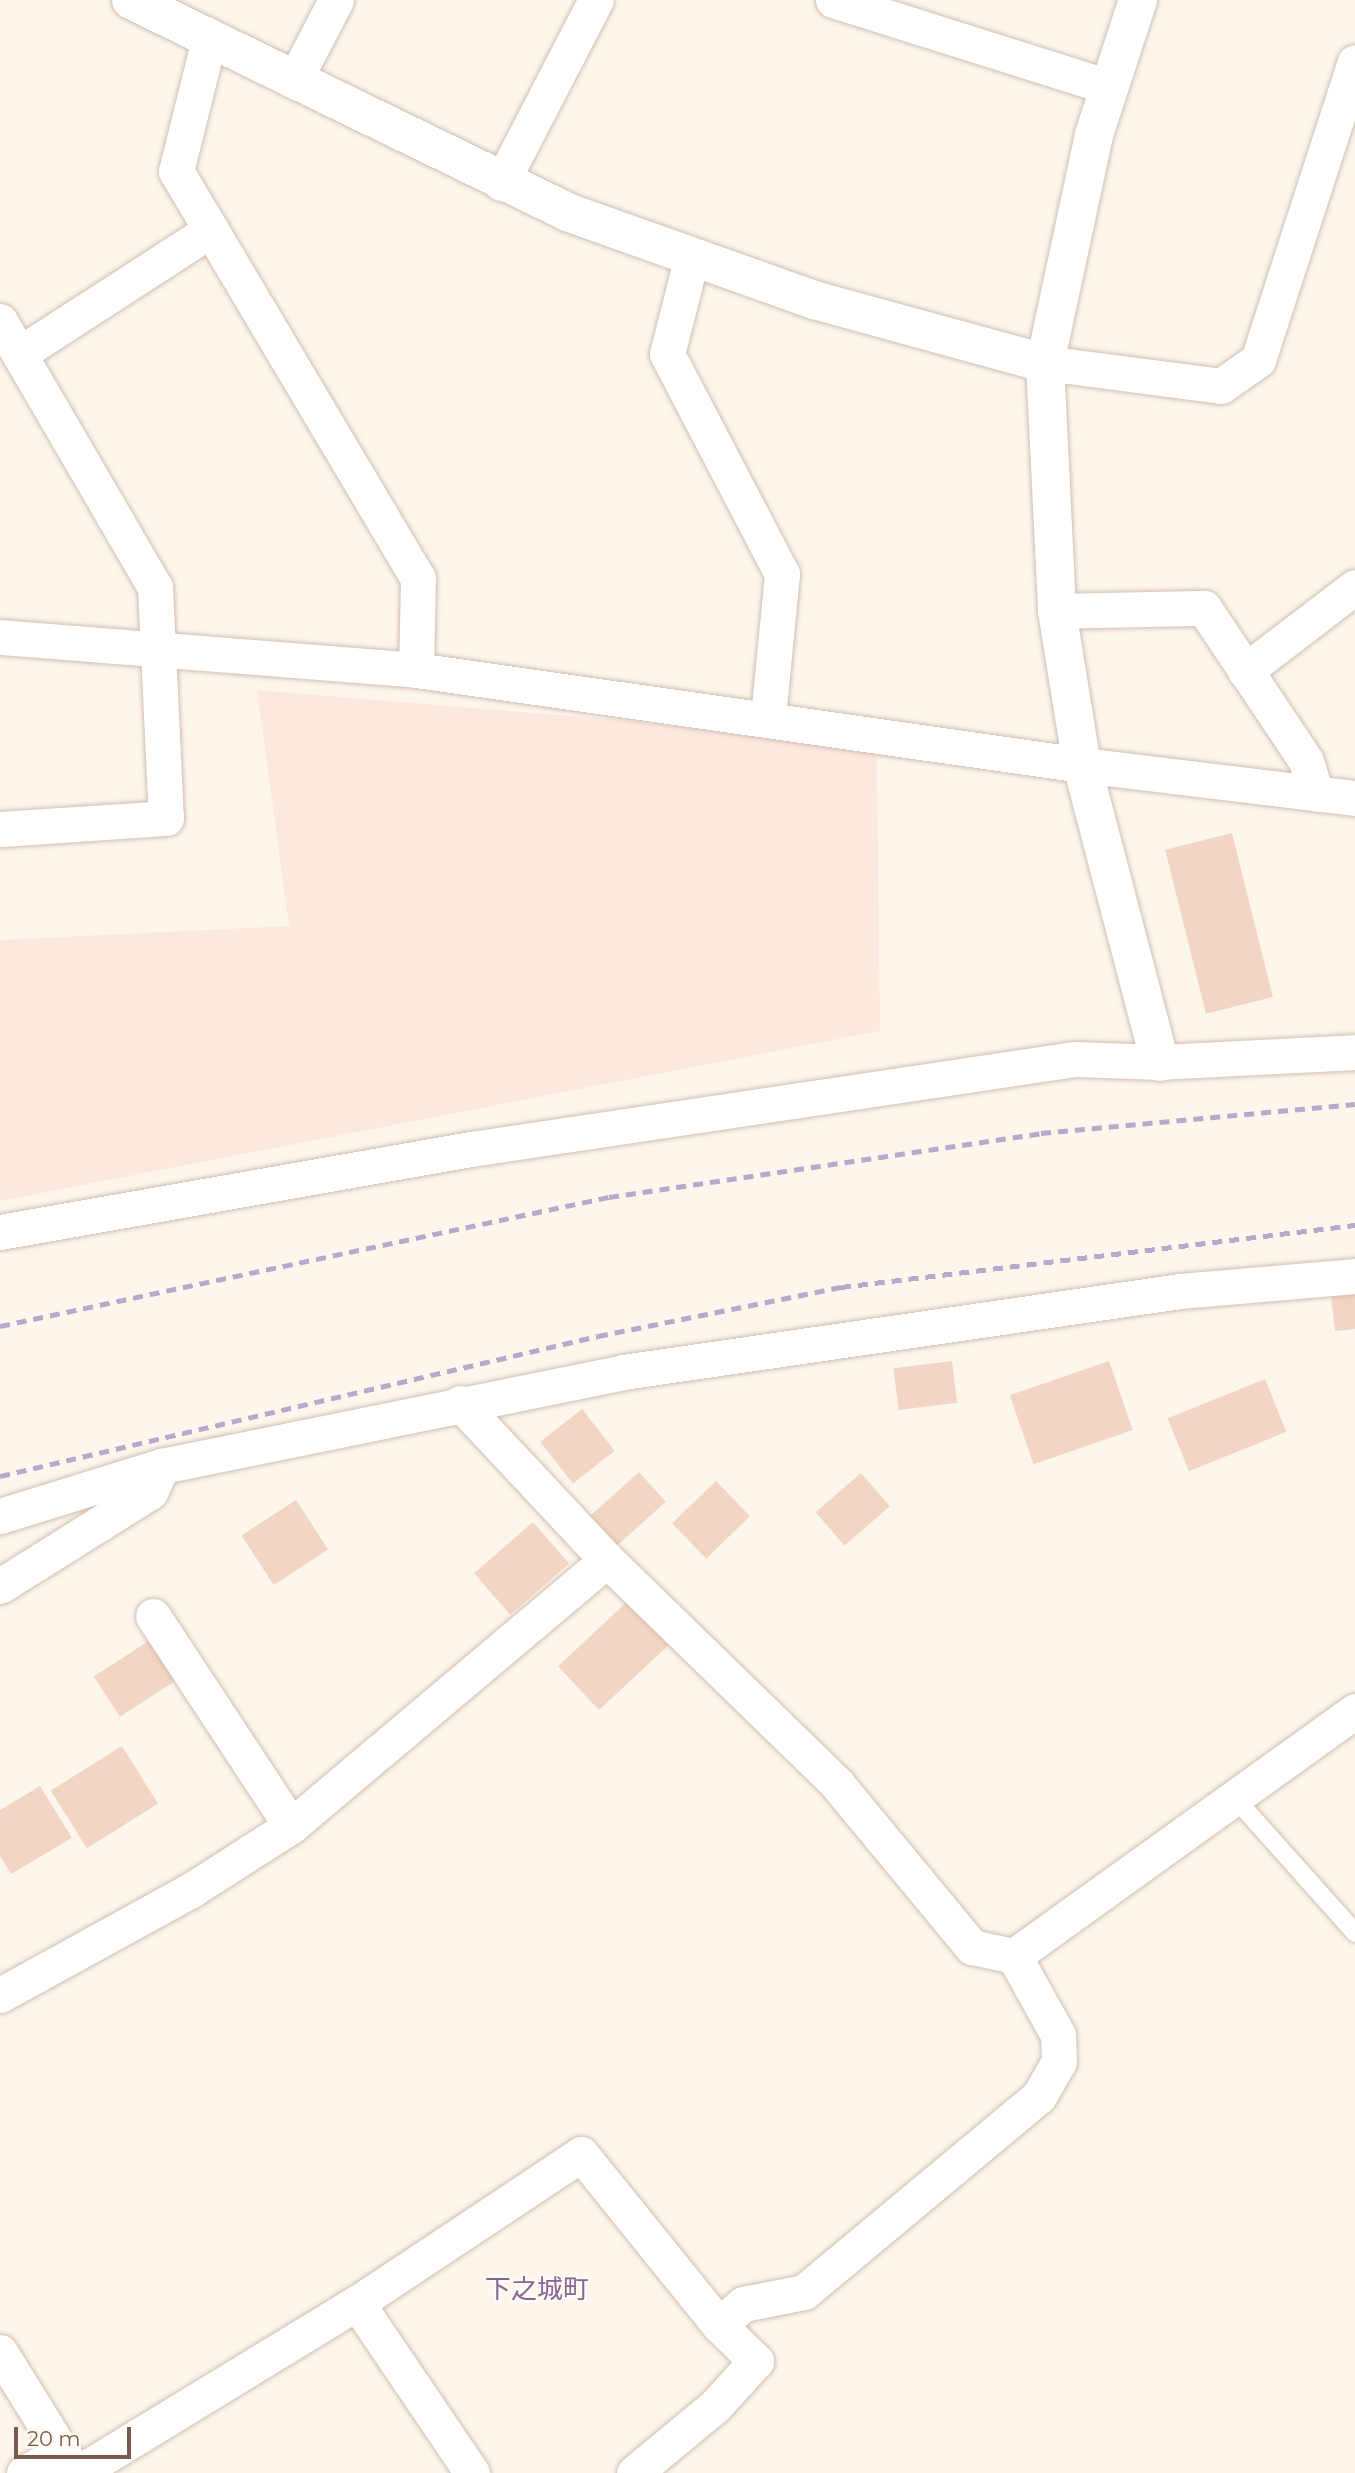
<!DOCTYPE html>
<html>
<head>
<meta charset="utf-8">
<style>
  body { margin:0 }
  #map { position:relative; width:1355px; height:2473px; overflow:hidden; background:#fdf6ec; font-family:Montserrat,"Noto Sans JP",sans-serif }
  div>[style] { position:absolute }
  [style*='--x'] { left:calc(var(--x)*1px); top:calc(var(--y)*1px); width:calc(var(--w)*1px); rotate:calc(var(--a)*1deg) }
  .commercial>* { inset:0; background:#fde8e0 }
  .building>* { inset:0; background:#f3d5c3; transform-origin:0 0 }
  .roads { filter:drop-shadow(0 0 2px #d1beb0) drop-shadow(0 0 2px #d1beb0) }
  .service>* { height:18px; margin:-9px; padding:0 9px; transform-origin:9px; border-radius:9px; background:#fff }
  .minor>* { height:35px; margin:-17.5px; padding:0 17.5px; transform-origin:17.5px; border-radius:17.5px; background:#fff }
  .tertiary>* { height:38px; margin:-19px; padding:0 19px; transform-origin:19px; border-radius:19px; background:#fff }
  .rail>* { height:5px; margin-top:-2.5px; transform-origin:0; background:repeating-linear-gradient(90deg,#b9a8c9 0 10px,transparent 0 17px) }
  span { translate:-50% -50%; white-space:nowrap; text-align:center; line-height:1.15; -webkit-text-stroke:5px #fffaf3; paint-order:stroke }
  .neighbourhood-label { font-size:26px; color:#846695 }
  .scale { position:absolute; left:14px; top:2427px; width:117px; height:32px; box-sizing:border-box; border:4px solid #7a5c4d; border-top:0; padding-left:9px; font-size:21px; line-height:24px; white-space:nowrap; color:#7a5c4d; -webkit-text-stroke:5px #fffaf3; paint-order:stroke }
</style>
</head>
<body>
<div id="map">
  <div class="commercial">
    <div style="clip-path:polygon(257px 690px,630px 721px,877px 752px,880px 1031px,0 1201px,0 940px,289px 926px)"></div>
  </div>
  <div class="building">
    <div style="left:1232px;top:833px;width:169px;height:69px;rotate:76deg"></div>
    <div style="clip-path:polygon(1355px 1293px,1355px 1329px,1335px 1331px,1331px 1295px)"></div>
    <div style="left:952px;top:1361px;width:42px;height:59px;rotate:83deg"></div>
    <div style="left:1109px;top:1361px;width:73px;height:105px;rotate:71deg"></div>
    <div style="left:1265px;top:1379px;width:57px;height:105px;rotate:68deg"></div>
    <div style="left:582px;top:1409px;width:53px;height:53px;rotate:52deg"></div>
    <div style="left:639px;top:1472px;width:40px;height:65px;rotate:48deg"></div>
    <div style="left:861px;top:1473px;width:44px;height:60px;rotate:49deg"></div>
    <div style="left:716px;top:1481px;width:49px;height:61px;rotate:46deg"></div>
    <div style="left:296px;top:1500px;width:59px;height:65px;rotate:57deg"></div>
    <div style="left:533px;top:1522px;width:55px;height:78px;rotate:49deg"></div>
    <div style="left:629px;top:1600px;width:60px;height:97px;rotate:47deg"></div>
    <div style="left:150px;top:1640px;width:48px;height:67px;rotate:57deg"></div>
    <div style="left:122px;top:1746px;width:68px;height:84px;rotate:58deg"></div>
    <div style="clip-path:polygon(40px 1786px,72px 1838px,11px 1874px,0 1856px,0 1810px)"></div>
  </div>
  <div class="roads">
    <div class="service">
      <div style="--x:1234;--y:1797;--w:182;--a:48.3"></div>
    </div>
    <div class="minor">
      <div style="--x:833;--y:0;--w:289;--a:17.5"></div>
      <div style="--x:209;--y:39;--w:136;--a:104"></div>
      <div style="--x:176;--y:171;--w:474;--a:59.3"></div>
      <div style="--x:418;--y:578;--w:92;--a:91.2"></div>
      <div style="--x:294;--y:81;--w:91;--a:-62.6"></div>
      <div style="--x:501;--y:183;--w:206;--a:-62.6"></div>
      <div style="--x:692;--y:256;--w:101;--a:104.3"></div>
      <div style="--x:667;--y:354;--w:248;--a:62.4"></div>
      <div style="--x:782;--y:574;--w:143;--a:95.6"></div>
      <div style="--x:0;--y:321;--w:308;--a:59.8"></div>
      <div style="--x:155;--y:587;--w:231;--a:87.3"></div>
      <div style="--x:166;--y:818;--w:166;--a:176.2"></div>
      <div style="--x:19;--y:354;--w:229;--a:-32.9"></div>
      <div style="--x:1045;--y:363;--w:177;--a:7.4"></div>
      <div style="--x:1221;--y:386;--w:45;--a:-35.1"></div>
      <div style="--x:1258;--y:360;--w:313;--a:-72"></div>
      <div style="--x:1057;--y:611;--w:147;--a:-1.2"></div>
      <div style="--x:1204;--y:608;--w:184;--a:56.3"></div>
      <div style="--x:1306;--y:761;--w:34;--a:73"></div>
      <div style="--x:0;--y:637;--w:417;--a:4.5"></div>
      <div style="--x:416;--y:670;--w:673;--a:8.12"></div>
      <div style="--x:1082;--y:765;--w:275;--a:6.9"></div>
      <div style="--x:1245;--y:671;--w:138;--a:-37.4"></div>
      <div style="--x:0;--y:1232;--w:478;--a:-10"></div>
      <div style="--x:471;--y:1149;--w:611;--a:-8.48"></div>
      <div style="--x:1075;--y:1059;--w:85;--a:2"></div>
      <div style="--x:1160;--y:1062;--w:195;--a:-2.9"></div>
      <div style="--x:460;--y:1403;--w:215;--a:46.9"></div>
      <div style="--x:607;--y:1560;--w:321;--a:44.2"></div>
      <div style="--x:837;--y:1784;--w:212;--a:50.4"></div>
      <div style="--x:972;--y:1947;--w:43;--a:12.1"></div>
      <div style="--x:1014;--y:1956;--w:420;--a:-35.7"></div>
      <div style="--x:0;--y:1516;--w:170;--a:-17.2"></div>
      <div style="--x:162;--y:1466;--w:470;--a:-11.5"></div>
      <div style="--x:623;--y:1372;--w:563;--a:-8.27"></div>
      <div style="--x:1180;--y:1291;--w:176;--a:-4.9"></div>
      <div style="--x:0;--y:1586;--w:177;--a:-32.1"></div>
      <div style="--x:150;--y:1492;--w:29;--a:-65"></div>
      <div style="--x:153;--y:1616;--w:251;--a:56.7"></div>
      <div style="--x:0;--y:1995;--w:218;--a:-28.8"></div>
      <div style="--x:191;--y:1890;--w:119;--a:-32.6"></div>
      <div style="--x:291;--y:1826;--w:413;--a:-40.1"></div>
      <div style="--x:357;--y:2303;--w:205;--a:55.9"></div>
      <div style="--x:719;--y:2325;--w:32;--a:-41"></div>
      <div style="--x:743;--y:2304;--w:62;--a:-11.1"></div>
      <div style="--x:804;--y:2292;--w:306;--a:-39.8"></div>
      <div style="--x:1039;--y:2096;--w:39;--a:-60"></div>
      <div style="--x:1059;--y:2062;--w:27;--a:-92"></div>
      <div style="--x:1058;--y:2035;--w:90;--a:-119.1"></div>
      <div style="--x:0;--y:2352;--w:142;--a:58.2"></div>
      <div style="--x:24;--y:2473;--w:43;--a:-28.9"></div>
      <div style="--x:78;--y:2473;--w:327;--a:-31.4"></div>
      <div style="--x:357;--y:2303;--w:269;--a:-33.6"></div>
      <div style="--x:581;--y:2154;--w:220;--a:51.1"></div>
      <div style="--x:719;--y:2325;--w:52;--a:44.2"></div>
      <div style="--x:756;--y:2361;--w:61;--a:132.3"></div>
      <div style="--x:715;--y:2406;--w:105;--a:140.4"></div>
    </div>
    <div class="tertiary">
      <div style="--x:131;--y:0;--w:485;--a:25.9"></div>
      <div style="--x:567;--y:212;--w:262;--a:19.6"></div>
      <div style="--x:814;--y:300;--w:239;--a:15.3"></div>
      <div style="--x:1138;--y:0;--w:142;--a:108.1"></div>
      <div style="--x:1094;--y:135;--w:233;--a:102.1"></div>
      <div style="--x:1045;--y:363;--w:248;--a:87.2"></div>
      <div style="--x:1057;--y:611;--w:156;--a:80.8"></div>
      <div style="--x:1082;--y:765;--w:307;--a:75.3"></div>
    </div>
  </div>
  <div class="rail">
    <div style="--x:0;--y:1326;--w:623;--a:-11.96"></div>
    <div style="--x:609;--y:1197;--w:437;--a:-8.4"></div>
    <div style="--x:1041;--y:1133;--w:315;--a:-5.3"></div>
    <div style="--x:0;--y:1476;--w:614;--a:-13.18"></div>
    <div style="--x:598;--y:1336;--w:248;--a:-11.4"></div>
    <div style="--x:841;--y:1287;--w:518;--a:-6.88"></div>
  </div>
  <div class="neighbourhood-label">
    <span style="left:537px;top:2290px">下之城町</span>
  </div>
  <div class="scale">20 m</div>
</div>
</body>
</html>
